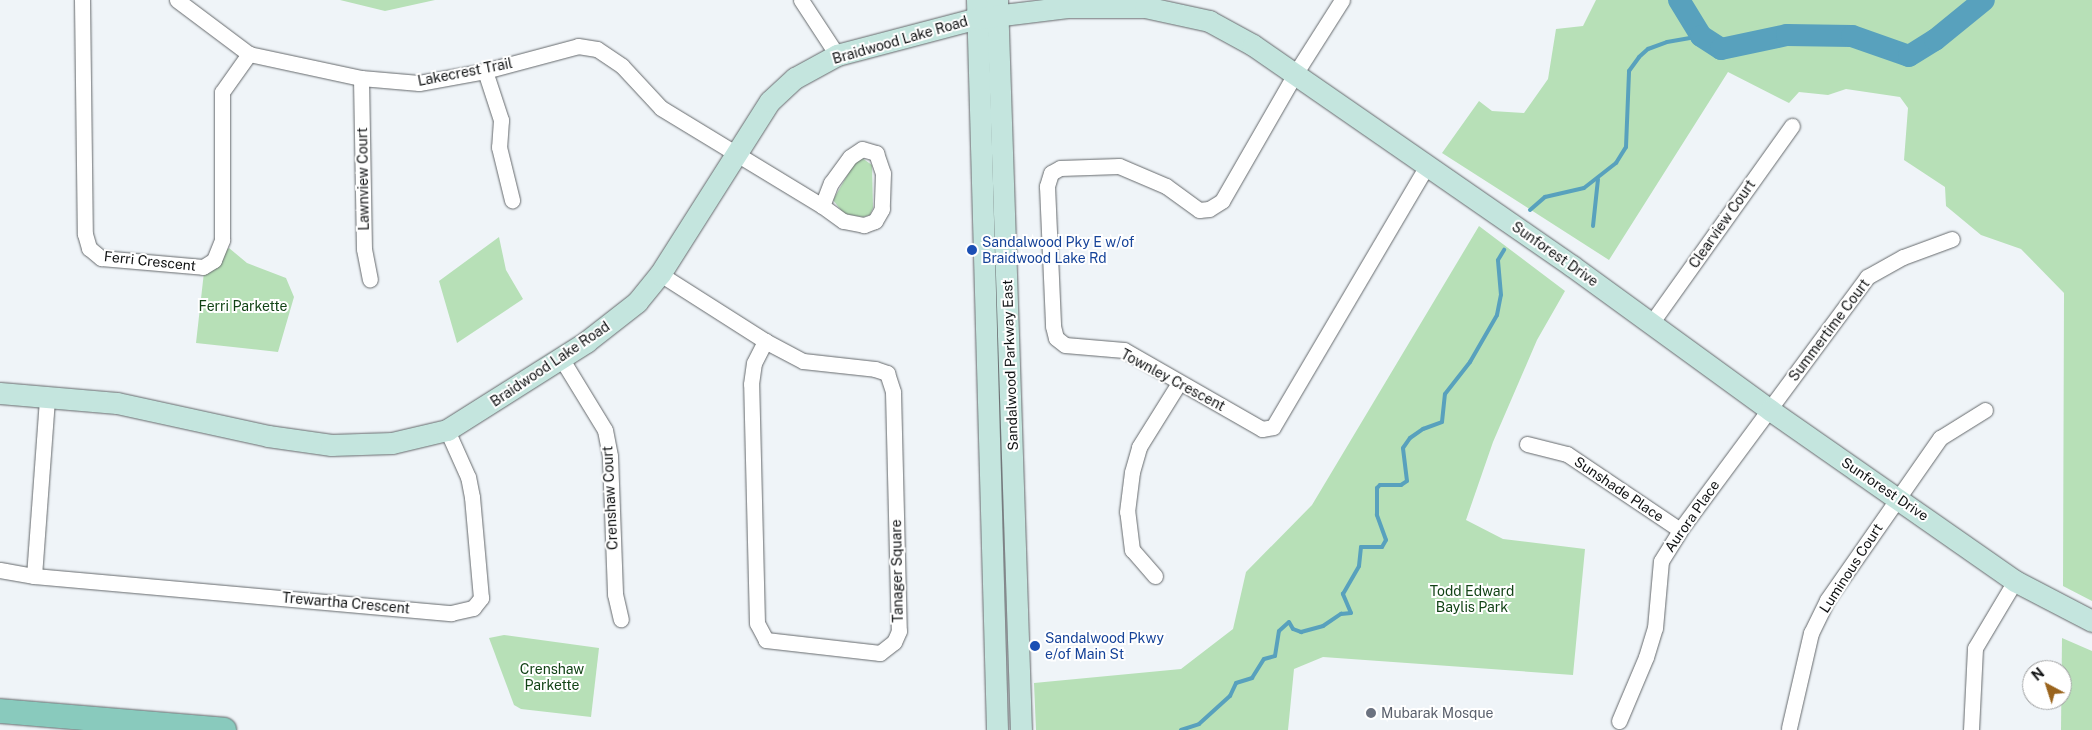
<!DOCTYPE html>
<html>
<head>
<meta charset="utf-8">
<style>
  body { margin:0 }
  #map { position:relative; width:2092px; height:730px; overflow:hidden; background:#eff4f8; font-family:"Public Sans",sans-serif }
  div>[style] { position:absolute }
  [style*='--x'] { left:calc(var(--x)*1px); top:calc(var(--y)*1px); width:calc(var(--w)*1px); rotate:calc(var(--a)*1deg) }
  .green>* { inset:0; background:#b7e0b7 }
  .stream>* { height:4px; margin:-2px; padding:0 2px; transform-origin:2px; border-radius:2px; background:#58a1bd }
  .river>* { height:22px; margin:-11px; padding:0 11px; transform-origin:11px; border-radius:11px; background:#58a1bd }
  .roads { filter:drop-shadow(0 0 1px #65696c) drop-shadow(0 0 1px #65696c) }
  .street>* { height:15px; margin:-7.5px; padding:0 7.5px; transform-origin:7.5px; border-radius:7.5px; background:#fff }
  .secondary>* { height:21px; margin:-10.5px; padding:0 10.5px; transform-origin:10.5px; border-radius:10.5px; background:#c4e5de }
  .primary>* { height:24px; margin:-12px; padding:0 12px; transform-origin:12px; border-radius:12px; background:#89cabd }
  .dots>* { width:14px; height:14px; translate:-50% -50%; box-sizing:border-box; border:2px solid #fff; border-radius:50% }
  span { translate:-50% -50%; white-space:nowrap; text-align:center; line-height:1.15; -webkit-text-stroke:4px #fff; paint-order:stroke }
  .street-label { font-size:14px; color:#101213 }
  .transit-label { font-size:14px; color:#164399 }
  .left { translate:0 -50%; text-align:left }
  .park-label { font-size:14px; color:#124316 }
  .worship-label { font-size:14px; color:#5b616d }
  .north { position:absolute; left:2022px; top:660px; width:50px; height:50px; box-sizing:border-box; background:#fff; border:1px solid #9fa0a1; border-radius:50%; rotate:320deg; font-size:14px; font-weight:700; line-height:20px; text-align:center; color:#101213 }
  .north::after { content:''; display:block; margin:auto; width:18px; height:22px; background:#9a641d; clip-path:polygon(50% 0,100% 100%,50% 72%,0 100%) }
</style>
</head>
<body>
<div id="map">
  <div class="green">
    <div style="clip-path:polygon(340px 0,435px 0,385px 11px)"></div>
    <div style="clip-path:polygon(1596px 0,2092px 0,2092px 601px,2063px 586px,2064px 293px,2021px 249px,1981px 235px,1946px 206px,1945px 187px,1904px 160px,1908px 108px,1900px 97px,1846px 89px,1828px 95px,1799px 92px,1789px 103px,1728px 72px,1609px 260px,1442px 153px,1479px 101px,1492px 111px,1524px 113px,1548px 79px,1556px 29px,1583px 26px)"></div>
    <div style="clip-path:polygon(862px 158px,872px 165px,873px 208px,870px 215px,863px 217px,844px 214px,833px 200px,855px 162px)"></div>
    <div style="clip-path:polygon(1479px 226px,1565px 291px,1537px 340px,1493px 442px,1466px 520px,1503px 539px,1585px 549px,1573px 675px,1323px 657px,1294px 669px,1288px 730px,1036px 730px,1034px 683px,1181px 669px,1233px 629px,1246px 572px,1312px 505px)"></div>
    <div style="clip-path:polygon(499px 237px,506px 270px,523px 299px,457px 343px,439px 281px)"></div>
    <div style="clip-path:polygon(229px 248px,247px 263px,286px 278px,294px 297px,278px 352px,196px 343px,204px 272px)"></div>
    <div style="clip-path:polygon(504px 635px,599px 648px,591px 717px,521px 709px,514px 705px,489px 638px)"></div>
    <div style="clip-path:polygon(2062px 638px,2092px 651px,2092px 730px,2061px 730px)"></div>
  </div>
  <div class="stream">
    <div style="--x:1530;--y:210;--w:20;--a:-41"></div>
    <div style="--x:1545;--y:197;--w:40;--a:-13"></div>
    <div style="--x:1584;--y:188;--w:41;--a:-38"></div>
    <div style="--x:1616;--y:163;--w:19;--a:-58"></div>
    <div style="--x:1626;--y:147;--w:76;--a:-87.7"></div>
    <div style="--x:1629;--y:71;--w:17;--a:-54"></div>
    <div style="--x:1639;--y:57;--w:12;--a:-42"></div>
    <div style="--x:1648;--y:49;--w:20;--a:-20"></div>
    <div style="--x:1667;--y:42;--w:35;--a:-10"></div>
    <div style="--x:1593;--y:226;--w:47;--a:-83.9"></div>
    <div style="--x:1181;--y:730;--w:19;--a:-18"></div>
    <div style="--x:1199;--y:724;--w:42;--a:-42.1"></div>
    <div style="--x:1230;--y:696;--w:14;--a:-65"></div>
    <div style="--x:1236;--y:683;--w:17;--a:-17"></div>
    <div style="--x:1252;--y:678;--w:22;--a:-58"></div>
    <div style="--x:1264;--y:659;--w:11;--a:-15"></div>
    <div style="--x:1275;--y:656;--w:25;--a:-81"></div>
    <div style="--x:1279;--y:631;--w:13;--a:-42"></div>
    <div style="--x:1289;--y:622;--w:8;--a:60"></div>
    <div style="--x:1293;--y:629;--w:9;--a:21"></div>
    <div style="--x:1301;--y:632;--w:23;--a:-15"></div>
    <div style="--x:1323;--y:626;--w:22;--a:-34"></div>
    <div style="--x:1341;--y:614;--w:10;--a:-6"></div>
    <div style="--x:1351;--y:613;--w:21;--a:-113"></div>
    <div style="--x:1343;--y:594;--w:32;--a:-60"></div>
    <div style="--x:1359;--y:566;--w:19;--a:-84"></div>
    <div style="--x:1361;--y:547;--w:21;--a:0"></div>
    <div style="--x:1382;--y:547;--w:8;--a:-60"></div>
    <div style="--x:1386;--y:540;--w:27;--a:-110"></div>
    <div style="--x:1377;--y:515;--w:27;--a:-90"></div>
    <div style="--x:1377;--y:488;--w:4;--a:-45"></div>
    <div style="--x:1380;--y:485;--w:21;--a:0"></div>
    <div style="--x:1401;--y:485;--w:7;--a:-34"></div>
    <div style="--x:1407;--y:481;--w:33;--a:-97"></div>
    <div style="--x:1403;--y:448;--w:12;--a:-55"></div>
    <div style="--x:1410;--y:438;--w:16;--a:-35"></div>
    <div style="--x:1423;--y:429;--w:20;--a:-20"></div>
    <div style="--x:1442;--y:422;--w:28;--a:-84"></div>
    <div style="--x:1445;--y:394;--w:41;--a:-52"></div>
    <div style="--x:1470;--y:362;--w:54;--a:-60.1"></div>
    <div style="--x:1497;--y:315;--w:20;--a:-79"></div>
    <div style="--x:1501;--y:295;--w:35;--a:-95"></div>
    <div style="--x:1498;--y:260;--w:12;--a:-59"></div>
  </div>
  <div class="river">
    <div style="--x:1679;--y:0;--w:42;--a:58.6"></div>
    <div style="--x:1701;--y:36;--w:24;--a:33"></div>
    <div style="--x:1721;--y:49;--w:67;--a:-12"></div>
    <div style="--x:1787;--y:35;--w:65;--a:0.9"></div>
    <div style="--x:1852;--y:36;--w:60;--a:19.3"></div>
    <div style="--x:1909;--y:56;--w:31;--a:-32"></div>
    <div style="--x:1935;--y:40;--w:63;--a:-39.2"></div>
  </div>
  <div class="roads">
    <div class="street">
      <div style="--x:82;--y:0;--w:234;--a:89.3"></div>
      <div style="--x:85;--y:234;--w:15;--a:74"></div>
      <div style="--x:89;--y:248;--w:16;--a:40"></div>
      <div style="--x:101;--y:258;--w:102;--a:5"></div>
      <div style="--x:203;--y:267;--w:13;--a:-32"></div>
      <div style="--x:214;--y:260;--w:22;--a:-68"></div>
      <div style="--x:222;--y:240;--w:148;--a:-90"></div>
      <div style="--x:222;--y:92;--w:47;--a:-54.6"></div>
      <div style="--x:177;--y:0;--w:90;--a:36.9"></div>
      <div style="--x:249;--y:54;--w:115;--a:12.1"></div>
      <div style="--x:361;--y:78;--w:58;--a:4.9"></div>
      <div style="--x:419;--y:83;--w:67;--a:-10.3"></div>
      <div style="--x:485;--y:71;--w:96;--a:-15"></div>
      <div style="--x:578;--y:46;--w:19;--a:9"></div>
      <div style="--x:597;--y:49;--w:30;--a:34"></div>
      <div style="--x:622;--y:66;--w:57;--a:47.1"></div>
      <div style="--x:661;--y:108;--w:188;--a:31.3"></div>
      <div style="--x:801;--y:0;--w:66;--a:56.8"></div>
      <div style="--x:1342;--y:0;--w:88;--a:122.4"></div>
      <div style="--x:1295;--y:74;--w:146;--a:119.9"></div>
      <div style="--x:1222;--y:201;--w:15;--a:148"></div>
      <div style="--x:1209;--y:209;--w:10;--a:174"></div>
      <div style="--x:1199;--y:210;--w:41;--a:-144"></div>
      <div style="--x:1166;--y:186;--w:51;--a:-156.9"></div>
      <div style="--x:1119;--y:166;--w:59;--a:178.1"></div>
      <div style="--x:1060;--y:168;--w:10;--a:151"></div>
      <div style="--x:1051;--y:173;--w:14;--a:107"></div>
      <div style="--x:1047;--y:186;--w:140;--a:87.5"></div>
      <div style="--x:1053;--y:326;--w:12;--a:76"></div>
      <div style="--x:1056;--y:338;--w:11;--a:38"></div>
      <div style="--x:1065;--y:345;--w:59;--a:4.8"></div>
      <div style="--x:1124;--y:350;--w:159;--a:29.8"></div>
      <div style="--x:1262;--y:429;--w:11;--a:-10"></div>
      <div style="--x:1273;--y:427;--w:303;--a:-59.5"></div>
      <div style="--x:485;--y:71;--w:52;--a:71.9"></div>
      <div style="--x:501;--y:120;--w:27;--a:94"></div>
      <div style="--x:499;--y:147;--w:55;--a:76.2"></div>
      <div style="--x:361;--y:78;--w:171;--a:89"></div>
      <div style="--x:364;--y:249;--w:31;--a:79"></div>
      <div style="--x:862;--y:149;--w:15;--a:16"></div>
      <div style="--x:876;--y:153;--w:21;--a:71"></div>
      <div style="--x:883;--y:173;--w:36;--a:92"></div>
      <div style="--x:882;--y:209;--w:14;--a:120"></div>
      <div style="--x:875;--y:221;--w:12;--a:160"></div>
      <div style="--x:864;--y:225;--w:21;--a:-169"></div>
      <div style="--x:843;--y:221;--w:26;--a:-144"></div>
      <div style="--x:822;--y:206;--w:25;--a:-69"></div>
      <div style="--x:831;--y:183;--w:32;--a:-54"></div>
      <div style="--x:850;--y:157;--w:14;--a:-34"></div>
      <div style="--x:660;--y:274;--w:125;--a:32.5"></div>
      <div style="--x:765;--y:341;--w:43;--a:27.8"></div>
      <div style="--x:803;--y:361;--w:72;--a:6.3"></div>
      <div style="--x:875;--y:369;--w:13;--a:18"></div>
      <div style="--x:887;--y:373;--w:20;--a:72"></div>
      <div style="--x:893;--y:392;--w:239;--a:88.6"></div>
      <div style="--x:899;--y:631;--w:12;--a:114"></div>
      <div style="--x:894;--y:642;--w:18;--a:142"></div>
      <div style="--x:880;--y:653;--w:115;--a:-173.5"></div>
      <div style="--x:766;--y:640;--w:19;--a:-118"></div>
      <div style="--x:757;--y:623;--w:239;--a:-91.4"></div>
      <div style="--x:751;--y:384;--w:21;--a:-82"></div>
      <div style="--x:754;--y:363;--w:25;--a:-63"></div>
      <div style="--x:1652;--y:322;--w:241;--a:-54.5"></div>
      <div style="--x:561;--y:358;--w:84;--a:58.6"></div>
      <div style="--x:605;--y:430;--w:26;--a:79"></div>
      <div style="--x:610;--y:456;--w:138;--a:87.9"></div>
      <div style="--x:615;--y:594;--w:26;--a:77"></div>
      <div style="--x:1527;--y:444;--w:41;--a:14"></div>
      <div style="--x:1567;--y:454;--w:136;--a:33.9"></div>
      <div style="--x:0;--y:570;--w:35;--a:10"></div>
      <div style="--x:34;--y:576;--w:419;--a:5.1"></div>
      <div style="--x:451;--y:613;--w:23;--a:-13"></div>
      <div style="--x:473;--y:608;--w:13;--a:-51"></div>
      <div style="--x:481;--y:598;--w:101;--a:-95.1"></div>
      <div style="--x:472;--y:497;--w:20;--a:-101"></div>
      <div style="--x:468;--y:477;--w:51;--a:-114.1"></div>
      <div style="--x:34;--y:576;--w:178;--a:-85.8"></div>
      <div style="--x:1155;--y:576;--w:35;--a:-131"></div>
      <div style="--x:1132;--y:550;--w:38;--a:-97"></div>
      <div style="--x:1127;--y:512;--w:40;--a:-82.9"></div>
      <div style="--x:1132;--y:472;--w:26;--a:-74"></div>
      <div style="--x:1139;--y:447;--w:75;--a:-58"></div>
      <div style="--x:1619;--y:721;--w:69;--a:-67.1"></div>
      <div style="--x:1646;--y:657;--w:30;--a:-73"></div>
      <div style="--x:1655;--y:628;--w:67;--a:-84.9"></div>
      <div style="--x:1661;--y:561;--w:36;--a:-58"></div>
      <div style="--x:1680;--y:530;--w:315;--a:-53.5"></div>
      <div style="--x:1867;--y:277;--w:41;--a:-29.1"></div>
      <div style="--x:1903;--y:257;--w:52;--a:-20.2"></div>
      <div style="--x:1789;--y:728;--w:98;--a:-77"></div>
      <div style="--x:1811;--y:633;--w:37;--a:-64"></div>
      <div style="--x:1827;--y:600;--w:198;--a:-55.1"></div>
      <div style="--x:1940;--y:438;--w:53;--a:-31.9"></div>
      <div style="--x:1971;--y:730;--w:82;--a:-87.2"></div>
      <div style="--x:1975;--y:648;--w:78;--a:-59.2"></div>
    </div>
    <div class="secondary">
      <div style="--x:977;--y:0;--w:730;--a:88.43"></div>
      <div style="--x:997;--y:0;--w:730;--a:88.12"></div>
      <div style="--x:0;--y:393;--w:117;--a:4.9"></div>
      <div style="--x:117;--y:403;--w:155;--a:12.3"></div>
      <div style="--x:268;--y:436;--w:64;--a:8.1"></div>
      <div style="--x:331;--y:445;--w:61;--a:-1.9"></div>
      <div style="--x:392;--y:443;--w:57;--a:-13.3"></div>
      <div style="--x:447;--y:430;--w:165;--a:-32.3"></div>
      <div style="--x:586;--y:342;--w:65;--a:-38.1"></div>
      <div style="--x:637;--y:302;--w:36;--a:-51"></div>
      <div style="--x:660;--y:274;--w:205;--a:-57.6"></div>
      <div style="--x:770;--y:101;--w:34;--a:-43"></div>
      <div style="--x:795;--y:78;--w:48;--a:-28.7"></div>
      <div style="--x:837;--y:55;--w:146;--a:-14.7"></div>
      <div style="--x:978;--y:18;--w:92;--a:-6.9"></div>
      <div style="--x:1069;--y:7;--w:76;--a:0"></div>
      <div style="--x:1145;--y:7;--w:66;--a:12.3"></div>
      <div style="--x:1209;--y:21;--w:50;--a:28.6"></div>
      <div style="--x:1253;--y:45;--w:388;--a:34.7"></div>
      <div style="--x:1572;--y:266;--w:245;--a:36"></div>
      <div style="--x:1770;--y:410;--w:299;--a:34.9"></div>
      <div style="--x:2015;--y:581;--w:87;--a:27.5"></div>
    </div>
    <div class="primary">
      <div style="--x:0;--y:711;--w:225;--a:4.8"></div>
    </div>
  </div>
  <div class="dots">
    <div style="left:972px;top:250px;background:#1a4fb4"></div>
    <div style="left:1035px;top:646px;background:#1a4fb4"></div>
    <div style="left:1371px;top:713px;background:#6b7280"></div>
  </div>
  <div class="street-label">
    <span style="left:900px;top:40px;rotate:-16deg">Braidwood Lake Road</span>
    <span style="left:465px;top:72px;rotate:-11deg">Lakecrest Trail</span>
    <span style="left:363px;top:179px;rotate:-91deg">Lawnview Court</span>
    <span style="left:1722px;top:224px;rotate:-55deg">Clearview Court</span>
    <span style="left:1555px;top:254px;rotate:35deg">Sunforest Drive</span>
    <span style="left:150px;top:261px;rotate:6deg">Ferri Crescent</span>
    <span style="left:1829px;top:330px;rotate:-53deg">Summertime Court</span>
    <span style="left:550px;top:364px;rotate:-34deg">Braidwood Lake Road</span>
    <span style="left:1010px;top:365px;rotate:-92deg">Sandalwood Parkway East</span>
    <span style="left:1173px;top:380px;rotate:28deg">Townley Crescent</span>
    <span style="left:1619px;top:489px;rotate:34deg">Sunshade Place</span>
    <span style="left:1885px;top:489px;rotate:34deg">Sunforest Drive</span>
    <span style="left:610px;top:498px;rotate:-93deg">Crenshaw Court</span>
    <span style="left:1692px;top:516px;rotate:-55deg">Aurora Place</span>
    <span style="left:1851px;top:568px;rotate:-57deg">Luminous Court</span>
    <span style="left:897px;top:571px;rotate:-91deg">Tanager Square</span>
    <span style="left:346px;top:603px;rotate:5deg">Trewartha Crescent</span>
  </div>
  <div class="transit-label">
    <span class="left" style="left:982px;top:250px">Sandalwood Pky E w/of<br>Braidwood Lake Rd</span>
    <span class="left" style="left:1045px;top:646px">Sandalwood Pkwy<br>e/of Main St</span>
  </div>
  <div class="park-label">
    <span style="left:243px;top:306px">Ferri Parkette</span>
    <span style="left:1472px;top:599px">Todd Edward<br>Baylis Park</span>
    <span style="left:552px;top:677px">Crenshaw<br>Parkette</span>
  </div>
  <div class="worship-label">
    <span class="left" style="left:1381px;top:713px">Mubarak Mosque</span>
  </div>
  <div class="north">N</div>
</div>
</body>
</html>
